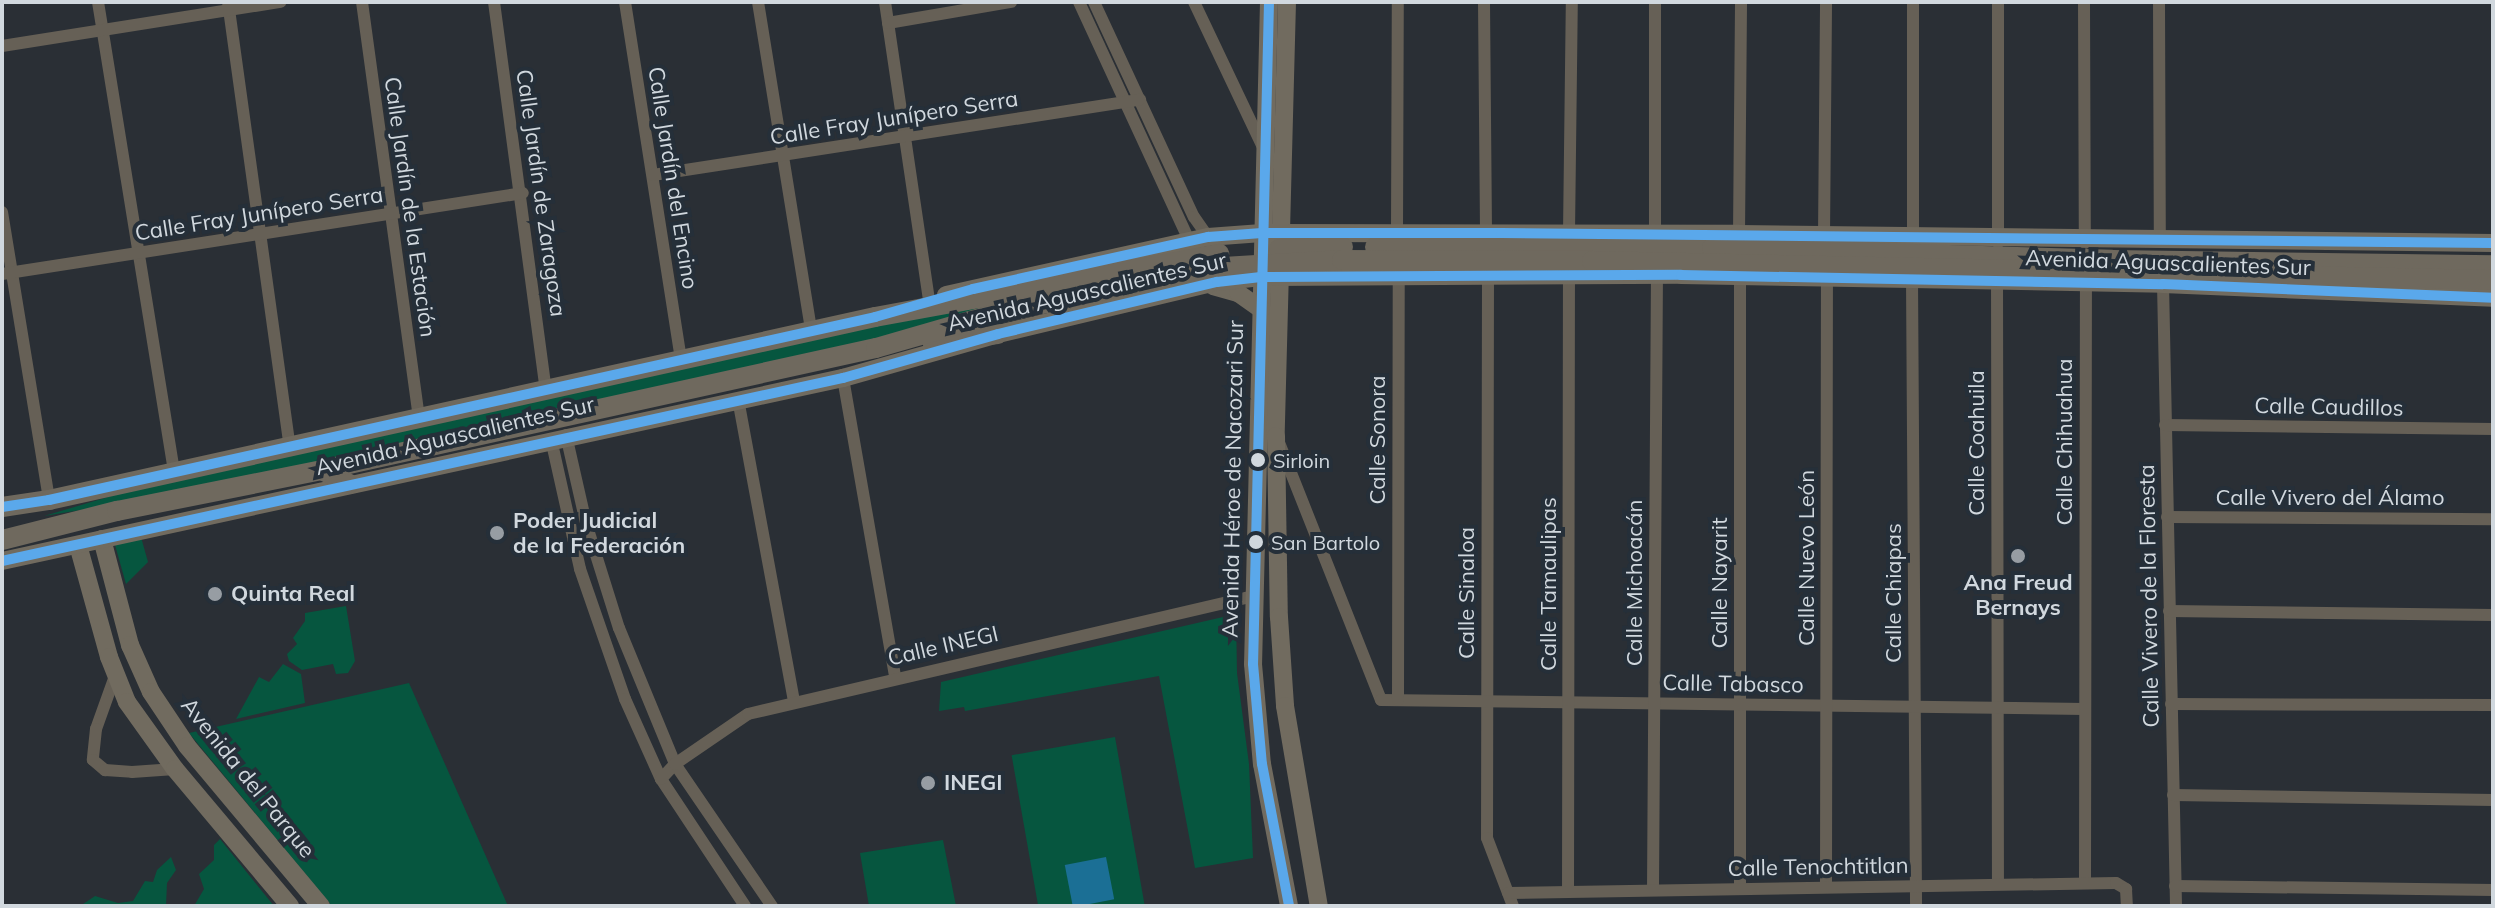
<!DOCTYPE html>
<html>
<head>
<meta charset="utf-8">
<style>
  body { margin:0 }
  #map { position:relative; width:2495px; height:908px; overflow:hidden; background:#2a2f35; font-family:Mulish,sans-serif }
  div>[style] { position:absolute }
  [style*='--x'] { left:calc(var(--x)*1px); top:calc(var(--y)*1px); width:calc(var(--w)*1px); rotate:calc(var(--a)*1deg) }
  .green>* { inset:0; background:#06563f; transform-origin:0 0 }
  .water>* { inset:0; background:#1b6f95; transform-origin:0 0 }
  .street>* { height:12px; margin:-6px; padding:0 6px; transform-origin:6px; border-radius:6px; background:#666056 }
  .secondary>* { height:18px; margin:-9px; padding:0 9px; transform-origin:9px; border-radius:9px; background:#716b5f }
  .primary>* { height:20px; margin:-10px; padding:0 10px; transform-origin:10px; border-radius:10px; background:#6f695e }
  .bus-1>* { height:10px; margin:-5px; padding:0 5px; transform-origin:5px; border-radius:5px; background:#5aa8eb }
  .dots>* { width:22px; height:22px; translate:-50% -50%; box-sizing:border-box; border:4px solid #252f39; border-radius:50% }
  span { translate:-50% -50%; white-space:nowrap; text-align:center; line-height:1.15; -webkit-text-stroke:8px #252f39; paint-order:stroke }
  .bus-label { font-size:20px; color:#d1d8de }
  .left { translate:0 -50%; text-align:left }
  .street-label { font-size:22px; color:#d1d8de }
  .poi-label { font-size:22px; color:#d1d8de; font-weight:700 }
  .frame { position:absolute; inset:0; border:4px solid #d1d8de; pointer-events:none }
</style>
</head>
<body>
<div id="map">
  <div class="green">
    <div style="clip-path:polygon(986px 306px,881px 339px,155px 498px,44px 516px,152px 484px,886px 321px)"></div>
    <div style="clip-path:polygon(141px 537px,148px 562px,126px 584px,115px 545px)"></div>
    <div style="clip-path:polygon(346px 606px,355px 661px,348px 673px,336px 674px,333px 664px,302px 670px,289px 661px,287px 654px,297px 644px,293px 638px,305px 621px,305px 613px)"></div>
    <div style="clip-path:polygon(1236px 614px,1237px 673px,1249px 764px,1253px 858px,1195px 868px,1159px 676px,965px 711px,964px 707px,939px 711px,941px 682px)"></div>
    <div style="clip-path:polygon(283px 664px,301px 674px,305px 703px,236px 719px,259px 677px,269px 682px)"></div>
    <div style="clip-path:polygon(409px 683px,508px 906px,332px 906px,189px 733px)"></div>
    <div style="left:1115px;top:737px;width:172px;height:105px;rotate:80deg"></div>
    <div style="clip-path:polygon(220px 839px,274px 906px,194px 906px,204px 889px,199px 874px,214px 860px,214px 845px)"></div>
    <div style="clip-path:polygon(943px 840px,956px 906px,869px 906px,860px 853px)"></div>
    <div style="clip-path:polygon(171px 857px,176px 870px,167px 883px,166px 906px,80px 906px,95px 896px,118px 903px,133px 901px,145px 881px,153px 882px,157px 870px)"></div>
  </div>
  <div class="water">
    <div style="left:1106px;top:857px;width:43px;height:42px;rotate:79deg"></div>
  </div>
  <div class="street">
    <div style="--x:98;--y:2;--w:476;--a:80.8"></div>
    <div style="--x:228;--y:2;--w:449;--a:82.1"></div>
    <div style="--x:362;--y:2;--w:420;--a:82.2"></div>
    <div style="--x:494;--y:2;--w:391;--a:82.4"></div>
    <div style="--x:625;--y:2;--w:362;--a:81.1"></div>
    <div style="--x:758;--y:2;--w:333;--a:80.8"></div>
    <div style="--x:885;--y:2;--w:301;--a:81.6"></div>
    <div style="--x:1079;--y:2;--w:264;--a:65.2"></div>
    <div style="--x:1094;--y:2;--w:237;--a:65.1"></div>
    <div style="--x:1194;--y:217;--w:24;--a:55"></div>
    <div style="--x:1194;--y:2;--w:161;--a:64.6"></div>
    <div style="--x:1484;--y:2;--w:231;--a:89.5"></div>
    <div style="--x:2084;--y:2;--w:241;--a:89.8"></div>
    <div style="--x:2159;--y:2;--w:239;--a:89.8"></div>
    <div style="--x:888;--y:23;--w:125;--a:-9.7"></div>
    <div style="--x:2;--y:46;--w:282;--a:-9"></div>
    <div style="--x:653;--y:175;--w:493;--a:-8.8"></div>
    <div style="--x:2;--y:212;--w:292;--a:80.7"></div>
    <div style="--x:1397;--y:232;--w:230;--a:-89.8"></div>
    <div style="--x:1569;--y:233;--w:231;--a:-89.3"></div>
    <div style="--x:1655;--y:234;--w:232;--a:-90"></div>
    <div style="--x:1739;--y:234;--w:232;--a:-89.5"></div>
    <div style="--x:1824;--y:236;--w:234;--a:-89.5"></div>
    <div style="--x:1913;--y:237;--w:235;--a:-90"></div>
    <div style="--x:1998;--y:243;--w:241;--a:-90"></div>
    <div style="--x:1997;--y:273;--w:610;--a:89.91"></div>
    <div style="--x:2;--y:274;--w:527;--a:-8.84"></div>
    <div style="--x:1488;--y:276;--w:562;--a:90.1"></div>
    <div style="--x:1487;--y:838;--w:73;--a:69.1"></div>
    <div style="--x:1740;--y:277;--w:611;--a:90"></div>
    <div style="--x:1912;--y:279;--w:627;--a:89.63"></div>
    <div style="--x:2163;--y:284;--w:622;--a:88.8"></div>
    <div style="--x:843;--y:378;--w:303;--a:80.1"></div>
    <div style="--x:738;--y:399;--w:307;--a:79.5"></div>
    <div style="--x:2165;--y:425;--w:328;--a:0.7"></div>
    <div style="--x:566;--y:435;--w:90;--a:77.2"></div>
    <div style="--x:586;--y:523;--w:110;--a:72.6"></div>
    <div style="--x:619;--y:628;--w:147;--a:67.6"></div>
    <div style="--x:675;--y:764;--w:172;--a:55.7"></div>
    <div style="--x:551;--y:439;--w:133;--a:77.4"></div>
    <div style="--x:580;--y:569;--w:138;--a:70.9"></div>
    <div style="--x:625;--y:699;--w:88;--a:65.8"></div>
    <div style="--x:661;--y:779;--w:152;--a:56.5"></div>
    <div style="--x:1280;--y:445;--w:274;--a:68.4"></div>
    <div style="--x:1381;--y:700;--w:703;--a:0.73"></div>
    <div style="--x:2167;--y:517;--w:326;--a:0.4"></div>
    <div style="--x:2169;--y:611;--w:324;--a:0.7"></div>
    <div style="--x:115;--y:676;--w:56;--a:109.7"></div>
    <div style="--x:96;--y:729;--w:31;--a:96"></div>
    <div style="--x:93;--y:760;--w:16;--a:40"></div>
    <div style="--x:105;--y:770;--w:27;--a:4"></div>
    <div style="--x:132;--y:772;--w:43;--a:-4"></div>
    <div style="--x:1398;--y:700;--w:425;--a:-89.9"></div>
    <div style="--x:2171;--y:704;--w:322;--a:0.2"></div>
    <div style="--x:661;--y:779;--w:21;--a:-47"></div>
    <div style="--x:675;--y:764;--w:88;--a:-34.4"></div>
    <div style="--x:748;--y:714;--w:520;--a:-13.13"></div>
    <div style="--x:2173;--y:795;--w:320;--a:0.9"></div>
    <div style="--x:2085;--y:882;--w:605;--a:-89.91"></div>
    <div style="--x:1826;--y:886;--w:608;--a:-89.91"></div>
    <div style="--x:2175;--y:886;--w:318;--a:0.7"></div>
    <div style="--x:1653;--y:890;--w:614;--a:-89.63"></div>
    <div style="--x:1568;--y:892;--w:616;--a:-89.91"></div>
    <div style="--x:1508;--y:893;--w:608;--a:-0.94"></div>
    <div style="--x:2116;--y:883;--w:12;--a:31"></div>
    <div style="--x:2126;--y:889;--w:17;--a:87"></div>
  </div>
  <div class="secondary">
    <div style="--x:1269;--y:2;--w:662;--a:91.38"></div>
    <div style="--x:1253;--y:664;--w:100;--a:84.9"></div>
    <div style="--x:1262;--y:764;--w:145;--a:79.2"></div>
    <div style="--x:1287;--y:2;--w:434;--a:91.5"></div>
    <div style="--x:1276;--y:436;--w:181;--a:89.1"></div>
    <div style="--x:1279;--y:617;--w:89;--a:86.1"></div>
    <div style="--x:1285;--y:706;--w:203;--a:80.4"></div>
    <div style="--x:1213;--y:286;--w:26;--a:16"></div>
    <div style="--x:1238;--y:293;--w:28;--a:35"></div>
    <div style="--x:946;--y:295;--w:268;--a:-12.5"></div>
    <div style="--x:1208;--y:237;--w:54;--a:-4.2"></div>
    <div style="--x:1262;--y:233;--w:477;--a:0.1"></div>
    <div style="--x:1739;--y:234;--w:754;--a:0.68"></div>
    <div style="--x:102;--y:539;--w:110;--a:75.2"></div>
    <div style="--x:130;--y:645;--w:51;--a:65.9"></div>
    <div style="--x:151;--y:692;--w:65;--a:56.3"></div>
    <div style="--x:187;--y:746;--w:209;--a:50.1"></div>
    <div style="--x:78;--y:545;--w:116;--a:74.5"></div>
    <div style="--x:109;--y:657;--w:48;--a:68.2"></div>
    <div style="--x:127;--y:702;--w:82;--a:54.4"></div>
    <div style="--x:175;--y:769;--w:179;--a:50"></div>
    <div style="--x:2;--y:561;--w:861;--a:-12.28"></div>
    <div style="--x:843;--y:378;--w:161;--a:-15.8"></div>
    <div style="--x:998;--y:334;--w:225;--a:-13.4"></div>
    <div style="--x:1217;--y:282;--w:44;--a:-6.5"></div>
    <div style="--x:1261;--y:277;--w:420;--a:-0.3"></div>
    <div style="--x:1681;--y:275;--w:231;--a:1"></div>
    <div style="--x:1912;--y:279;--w:251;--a:1.1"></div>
    <div style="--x:2163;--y:284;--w:330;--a:2.4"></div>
  </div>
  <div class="primary">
    <div style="--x:1375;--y:247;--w:337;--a:0.2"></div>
    <div style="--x:1712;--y:248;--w:400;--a:1.7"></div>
    <div style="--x:2112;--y:260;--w:381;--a:0.8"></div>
    <div style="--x:1279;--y:249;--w:64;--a:-1.8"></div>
    <div style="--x:932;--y:341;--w:66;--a:-6.1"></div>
    <div style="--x:322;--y:470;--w:31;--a:27"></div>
    <div style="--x:2;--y:507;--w:48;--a:-8.5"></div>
    <div style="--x:49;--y:500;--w:846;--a:-12.49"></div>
    <div style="--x:875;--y:317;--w:350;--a:-10.4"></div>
    <div style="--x:2;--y:540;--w:119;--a:-14.2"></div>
    <div style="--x:117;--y:511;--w:209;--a:-11.3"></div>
    <div style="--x:322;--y:470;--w:567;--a:-12.42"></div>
    <div style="--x:876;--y:348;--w:116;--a:-16.1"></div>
    <div style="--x:987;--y:316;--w:225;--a:-12.3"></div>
    <div style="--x:1207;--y:268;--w:135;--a:-3.4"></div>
    <div style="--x:1342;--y:260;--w:250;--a:0.2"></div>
    <div style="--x:1592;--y:261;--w:901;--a:1.21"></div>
  </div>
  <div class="bus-1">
    <div style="--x:1269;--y:2;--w:662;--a:91.38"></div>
    <div style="--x:1253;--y:664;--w:100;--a:84.9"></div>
    <div style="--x:1262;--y:764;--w:145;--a:79.2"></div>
    <div style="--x:2;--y:507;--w:48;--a:-8.5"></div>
    <div style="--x:49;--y:500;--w:846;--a:-12.49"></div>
    <div style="--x:875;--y:317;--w:102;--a:-15.9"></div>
    <div style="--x:973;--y:289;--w:241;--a:-12.5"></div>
    <div style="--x:1208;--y:237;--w:54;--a:-4.2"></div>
    <div style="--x:1262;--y:233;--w:239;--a:0"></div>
    <div style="--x:1501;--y:233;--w:992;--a:0.58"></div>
    <div style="--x:2;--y:561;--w:861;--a:-12.28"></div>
    <div style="--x:843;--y:378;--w:161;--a:-15.8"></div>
    <div style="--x:998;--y:334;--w:225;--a:-13.4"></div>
    <div style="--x:1217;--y:282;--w:44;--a:-6.5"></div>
    <div style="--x:1261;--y:277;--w:420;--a:-0.3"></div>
    <div style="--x:1681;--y:275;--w:482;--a:1.1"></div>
    <div style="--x:2163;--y:284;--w:330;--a:2.4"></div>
  </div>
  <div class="dots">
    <div style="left:1258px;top:460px;background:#d1d8de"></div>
    <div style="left:497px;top:533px;background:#979da3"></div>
    <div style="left:1256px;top:542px;background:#d1d8de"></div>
    <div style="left:2018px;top:556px;background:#979da3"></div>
    <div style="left:215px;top:594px;background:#979da3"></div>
    <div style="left:928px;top:783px;background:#979da3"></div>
  </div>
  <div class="bus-label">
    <span class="left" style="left:1273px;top:460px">Sirloin</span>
    <span class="left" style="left:1271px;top:542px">San Bartolo</span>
  </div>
  <div class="street-label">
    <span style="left:894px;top:118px;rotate:-9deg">Calle Fray Junípero Serra</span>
    <span style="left:673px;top:178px;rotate:81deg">Calle Jardín del Encino</span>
    <span style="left:541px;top:193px;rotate:82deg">Calle Jardín de Zaragoza</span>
    <span style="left:410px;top:207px;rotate:82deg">Calle Jardín de la Estación</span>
    <span style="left:259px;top:214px;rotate:-9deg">Calle Fray Junípero Serra</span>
    <span style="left:2168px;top:263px;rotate:2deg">Avenida Aguascalientes Sur</span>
    <span style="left:1087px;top:292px;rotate:-13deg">Avenida Aguascalientes Sur</span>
    <span style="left:2329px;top:407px;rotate:1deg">Calle Caudillos</span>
    <span style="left:455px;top:436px;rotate:-13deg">Avenida Aguascalientes Sur</span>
    <span style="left:1378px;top:440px;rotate:-90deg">Calle Sonora</span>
    <span style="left:2065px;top:442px;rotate:-90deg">Calle Chihuahua</span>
    <span style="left:1977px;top:443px;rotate:-90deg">Calle Coahuila</span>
    <span style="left:1233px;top:479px;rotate:-89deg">Avenida Héroe de Nacozari Sur</span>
    <span style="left:2330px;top:498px">Calle Vivero del Álamo</span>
    <span style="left:1807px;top:558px;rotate:-90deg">Calle Nuevo León</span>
    <span style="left:1635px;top:583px;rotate:-90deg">Calle Michoacán</span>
    <span style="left:1720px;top:583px;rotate:-90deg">Calle Nayarit</span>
    <span style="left:1549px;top:584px;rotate:-90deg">Calle Tamaulipas</span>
    <span style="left:1467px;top:593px;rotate:-90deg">Calle Sinaloa</span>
    <span style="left:1894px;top:593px;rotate:-90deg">Calle Chiapas</span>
    <span style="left:2149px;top:596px;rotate:-91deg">Calle Vivero de la Floresta</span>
    <span style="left:943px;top:646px;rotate:-13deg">Calle INEGI</span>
    <span style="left:1733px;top:684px;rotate:1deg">Calle Tabasco</span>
    <span style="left:248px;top:778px;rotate:51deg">Avenida del Parque</span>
    <span style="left:1818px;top:867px;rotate:-1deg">Calle Tenochtitlan</span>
  </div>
  <div class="poi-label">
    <span class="left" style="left:513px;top:533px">Poder Judicial<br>de la Federación</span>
    <span style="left:2018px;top:595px">Ana Freud<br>Bernays</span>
    <span class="left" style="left:231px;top:594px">Quinta Real</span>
    <span class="left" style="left:944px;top:783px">INEGI</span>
  </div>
  <div class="frame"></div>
</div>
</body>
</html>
